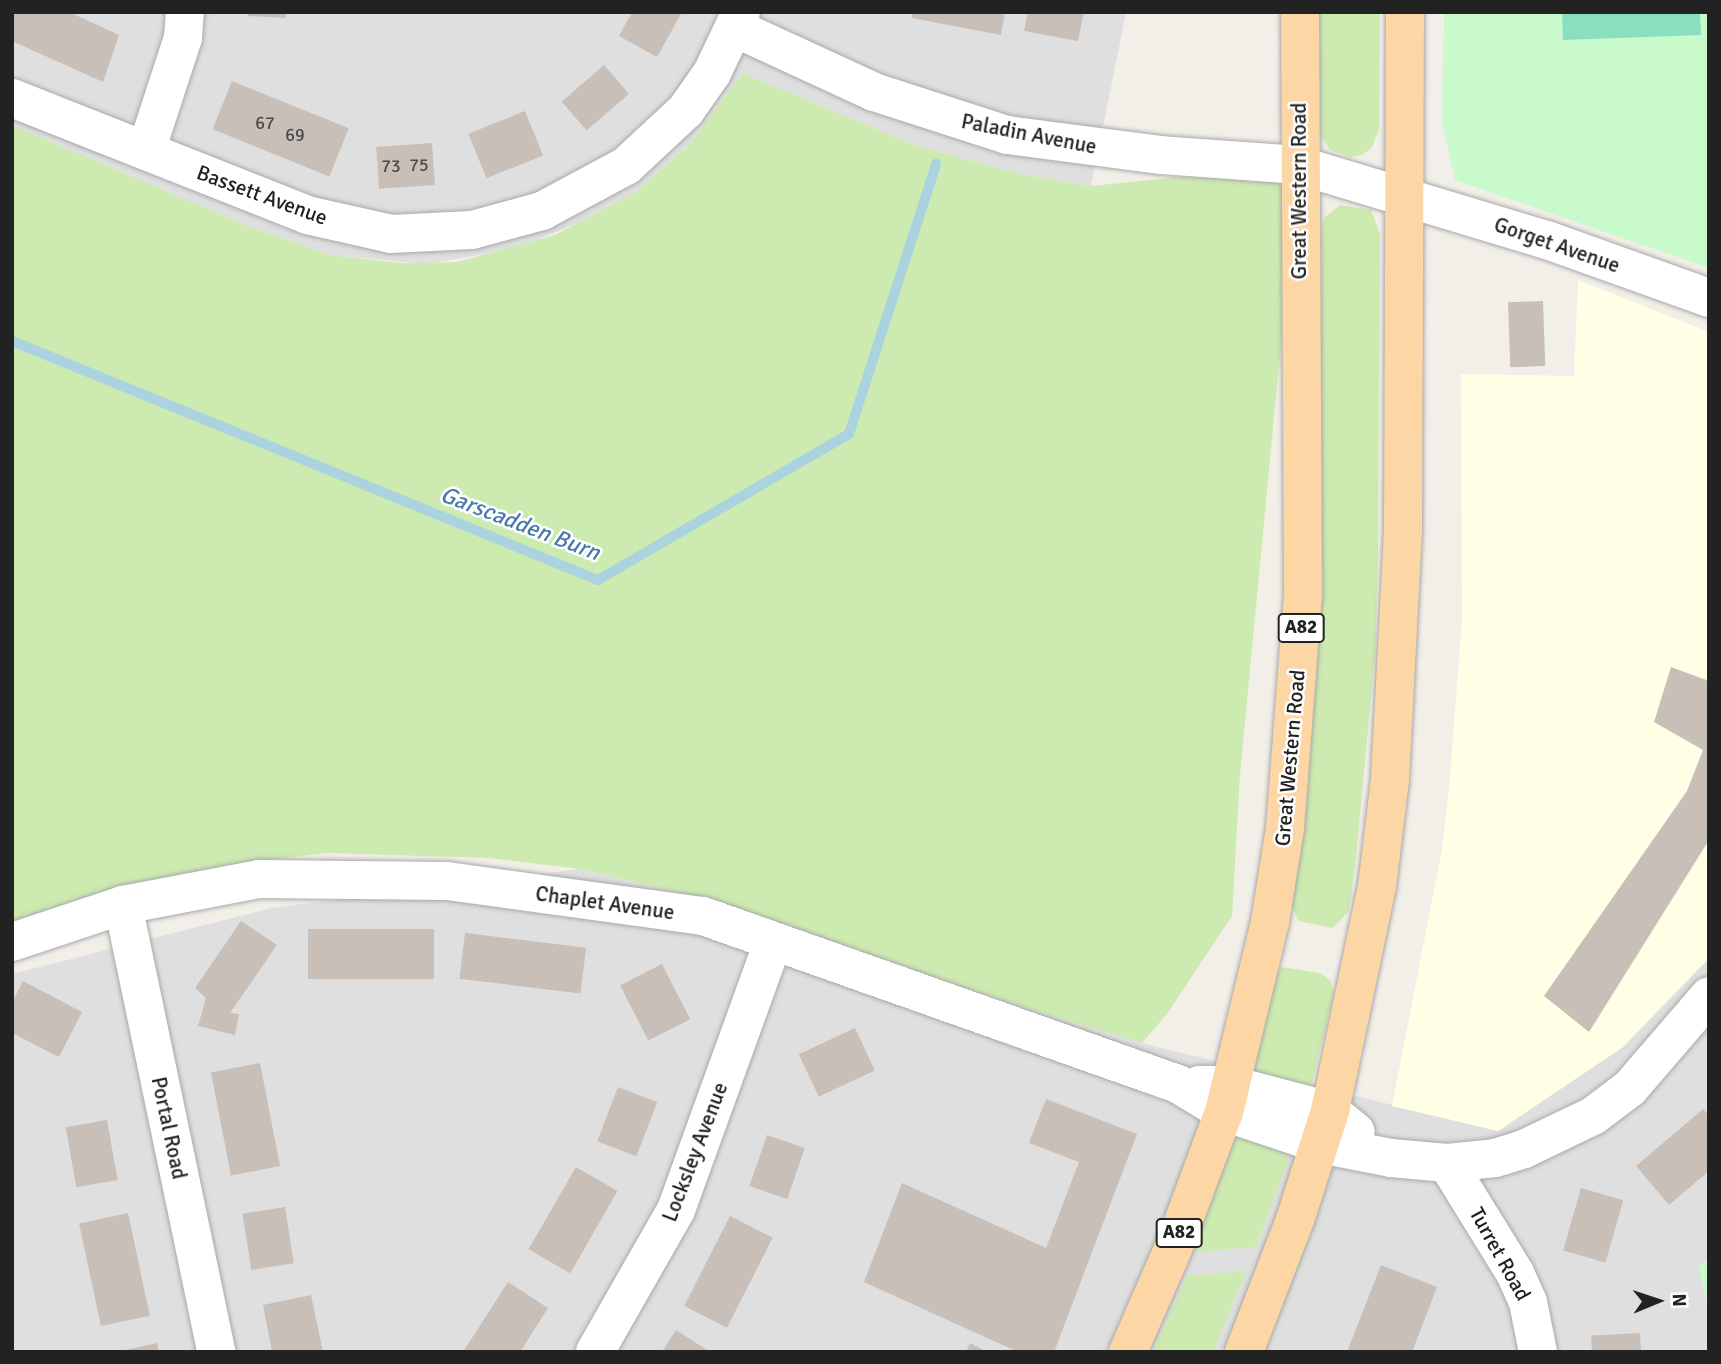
<!DOCTYPE html>
<html>
<head>
<meta charset="utf-8">
<style>
  body { margin:0 }
  #map { position:relative; width:1721px; height:1364px; overflow:hidden; background:#f2efe9; font-family:Signika,sans-serif }
  div>[style] { position:absolute }
  [style*='--x'] { left:calc(var(--x)*1px); top:calc(var(--y)*1px); width:calc(var(--w)*1px); rotate:calc(var(--a)*1deg) }
  .residential>* { inset:0; background:#e0dfdf }
  .education>* { inset:0; background:#ffffe5 }
  .grass>* { inset:0; background:#cdebb0 }
  .park>* { inset:0; background:#c8facc }
  .pitch>* { inset:0; background:#88e0be }
  .stream>* { height:10px; margin:-5px; padding:0 5px; transform-origin:5px; border-radius:5px; background:#aad3df }
  .building>* { inset:0; background:#c7bfb8; transform-origin:0 0 }
  .roads { filter:drop-shadow(0 0 2px #a9a9a9) drop-shadow(0 0 2px #a9a9a9) }
  .minor>* { height:38px; margin:-19px; padding:0 19px; transform-origin:19px; border-radius:19px; background:#fff }
  .major>* { height:38px; margin:-19px; padding:0 19px; transform-origin:19px; border-radius:19px; background:#fcd6a4 }
  span { translate:-50% -50%; white-space:nowrap; text-align:center; line-height:1.15; -webkit-text-stroke:5px #fff; paint-order:stroke }
  .number-label { font-size:18px; color:#4b4948 }
  .number-label span { -webkit-text-stroke-width:0 }
  .shield-label span { padding:2px 5px; background:#fff; border:2px solid; border-radius:5px; -webkit-text-stroke-width:0 }
  .shield-label { font-size:19px; color:#222; font-weight:700 }
  .street-label { font-size:21px; color:#222 }
  .water-label { font-size:23px; color:#4a7aab; font-style:italic }
  .frame { position:absolute; inset:0; border:14px solid #222; pointer-events:none }
  .north { position:absolute; left:1623px; top:1266px; width:70px; height:70px; -webkit-text-stroke:5px #fff; paint-order:stroke; rotate:88deg; font-size:19px; font-weight:700; line-height:28px; text-align:center; color:#222 }
  .north::after { content:''; display:block; margin:auto; width:24px; height:32px; background:#222; clip-path:polygon(50% 0,100% 100%,50% 72%,0 100%) }
</style>
</head>
<body>
<div id="map">
  <div class="residential">
    <div style="clip-path:polygon(12px 12px,1126px 12px,1091px 186px,1015px 173px,912px 144px,743px 73px,689px 145px,634px 193px,598px 215px,514px 249px,426px 264px,329px 255px,243px 224px,12px 125px)"></div>
    <div style="clip-path:polygon(580px 869px,717px 902px,1020px 1006px,1142px 1043px,1498px 1131px,1623px 1047px,1709px 958px,1709px 1352px,12px 1352px,12px 974px,272px 908px)"></div>
  </div>
  <div class="education">
    <div style="clip-path:polygon(1578px 280px,1709px 332px,1709px 958px,1623px 1047px,1498px 1131px,1392px 1106px,1442px 849px,1449px 790px,1462px 619px,1461px 374px,1574px 376px)"></div>
  </div>
  <div class="grass">
    <div style="clip-path:polygon(1319px 12px,1380px 12px,1379px 129px,1371px 149px,1361px 155px,1351px 157px,1330px 150px,1320px 134px)"></div>
    <div style="clip-path:polygon(743px 73px,912px 144px,1015px 173px,1091px 186px,1298px 165px,1240px 775px,1232px 916px,1167px 1014px,1142px 1043px,1020px 1006px,717px 902px,580px 869px,489px 858px,328px 853px,241px 863px,12px 942px,12px 125px,243px 224px,329px 255px,401px 263px,457px 262px,555px 235px,634px 193px,689px 145px)"></div>
    <div style="clip-path:polygon(1340px 205px,1371px 210px,1380px 234px,1378px 557px,1375px 653px,1356px 858px,1349px 911px,1333px 928px,1298px 921px,1292px 906px,1318px 436px,1321px 227px,1325px 217px)"></div>
    <div style="clip-path:polygon(1282px 967px,1320px 973px,1330px 980px,1334px 993px,1312px 1083px,1304px 1092px,1259px 1083px,1254px 1071px,1274px 979px)"></div>
    <div style="clip-path:polygon(1241px 1134px,1285px 1151px,1288px 1161px,1256px 1247px,1194px 1252px,1233px 1140px)"></div>
    <div style="clip-path:polygon(1246px 1271px,1213px 1352px,1153px 1352px,1187px 1276px)"></div>
  </div>
  <div class="park">
    <div style="clip-path:polygon(1444px 12px,1709px 12px,1709px 268px,1455px 180px,1442px 121px)"></div>
    <div style="clip-path:polygon(1709px 1258px,1709px 1312px,1699px 1267px)"></div>
  </div>
  <div class="pitch">
    <div style="clip-path:polygon(1562px 12px,1700px 12px,1701px 35px,1563px 40px)"></div>
  </div>
  <div class="stream">
    <div style="--x:12;--y:341;--w:633;--a:22.19"></div>
    <div style="--x:598;--y:580;--w:290;--a:-30.2"></div>
    <div style="--x:849;--y:434;--w:284;--a:-72.1"></div>
  </div>
  <div class="building">
    <div style="clip-path:polygon(12px 12px,69px 12px,119px 35px,103px 82px,12px 41px)"></div>
    <div style="clip-path:polygon(248px 12px,286px 12px,286px 18px,248px 16px)"></div>
    <div style="clip-path:polygon(632px 12px,682px 12px,657px 57px,619px 36px)"></div>
    <div style="clip-path:polygon(913px 12px,1005px 12px,1001px 35px,912px 18px)"></div>
    <div style="clip-path:polygon(1028px 12px,1084px 12px,1078px 41px,1024px 31px)"></div>
    <div style="left:604px;top:65px;width:38px;height:56px;rotate:49deg"></div>
    <div style="left:232px;top:81px;width:126px;height:52px;rotate:22deg"></div>
    <div style="left:525px;top:111px;width:48px;height:61px;rotate:68deg"></div>
    <div style="left:432px;top:143px;width:42px;height:56px;rotate:86deg"></div>
    <div style="left:1543px;top:301px;width:65px;height:35px;rotate:88deg"></div>
    <div style="clip-path:polygon(1671px 667px,1709px 681px,1709px 840px,1589px 1032px,1544px 996px,1687px 791px,1703px 750px,1654px 722px)"></div>
    <div style="clip-path:polygon(241px 921px,277px 945px,230px 1013px,239px 1014px,235px 1035px,198px 1026px,206px 998px,195px 988px)"></div>
    <div style="left:308px;top:929px;width:126px;height:50px"></div>
    <div style="left:465px;top:933px;width:122px;height:46px;rotate:7deg"></div>
    <div style="left:662px;top:964px;width:62px;height:47px;rotate:63deg"></div>
    <div style="clip-path:polygon(23px 981px,82px 1012px,59px 1057px,12px 1033px,12px 1003px)"></div>
    <div style="left:855px;top:1028px;width:47px;height:62px;rotate:65deg"></div>
    <div style="left:260px;top:1063px;width:105px;height:50px;rotate:79deg"></div>
    <div style="left:618px;top:1087px;width:42px;height:58px;rotate:21deg"></div>
    <div style="clip-path:polygon(1046px 1099px,1137px 1134px,1054px 1352px,1018px 1352px,864px 1282px,902px 1183px,1046px 1248px,1079px 1162px,1029px 1143px)"></div>
    <div style="clip-path:polygon(1703px 1109px,1709px 1116px,1709px 1171px,1669px 1205px,1636px 1166px)"></div>
    <div style="left:107px;top:1120px;width:61px;height:42px;rotate:80deg"></div>
    <div style="left:767px;top:1135px;width:40px;height:54px;rotate:19deg"></div>
    <div style="left:576px;top:1167px;width:48px;height:95px;rotate:30deg"></div>
    <div style="left:1581px;top:1188px;width:44px;height:65px;rotate:16deg"></div>
    <div style="left:285px;top:1207px;width:57px;height:43px;rotate:81deg"></div>
    <div style="left:128px;top:1213px;width:105px;height:50px;rotate:78deg"></div>
    <div style="left:730px;top:1216px;width:48px;height:101px;rotate:27deg"></div>
    <div style="clip-path:polygon(1381px 1265px,1437px 1287px,1412px 1352px,1347px 1352px)"></div>
    <div style="clip-path:polygon(508px 1282px,548px 1308px,520px 1352px,463px 1352px)"></div>
    <div style="clip-path:polygon(311px 1295px,323px 1352px,272px 1352px,263px 1305px)"></div>
    <div style="clip-path:polygon(676px 1330px,710px 1352px,662px 1352px)"></div>
    <div style="left:1640px;top:1333px;width:19px;height:49px;rotate:87deg"></div>
    <div style="clip-path:polygon(157px 1343px,159px 1352px,121px 1352px,121px 1351px)"></div>
    <div style="clip-path:polygon(970px 1343px,987px 1352px,966px 1352px)"></div>
  </div>
  <div class="roads">
    <div class="minor">
      <div style="--x:735;--y:28;--w:153;--a:24.7"></div>
      <div style="--x:874;--y:92;--w:140;--a:17.9"></div>
      <div style="--x:1007;--y:135;--w:154;--a:7.4"></div>
      <div style="--x:1160;--y:155;--w:138;--a:4.1"></div>
      <div style="--x:1298;--y:165;--w:260;--a:16.8"></div>
      <div style="--x:1547;--y:240;--w:172;--a:19.7"></div>
      <div style="--x:12;--y:98;--w:317;--a:21.6"></div>
      <div style="--x:307;--y:215;--w:86;--a:12.7"></div>
      <div style="--x:391;--y:234;--w:81;--a:-2.8"></div>
      <div style="--x:472;--y:230;--w:73;--a:-15.2"></div>
      <div style="--x:542;--y:211;--w:95;--a:-28.2"></div>
      <div style="--x:626;--y:166;--w:82;--a:-43"></div>
      <div style="--x:686;--y:110;--w:45;--a:-54.9"></div>
      <div style="--x:712;--y:73;--w:68;--a:-64.6"></div>
      <div style="--x:146;--y:151;--w:119;--a:-71.9"></div>
      <div style="--x:183;--y:38;--w:26;--a:-86"></div>
      <div style="--x:123;--y:905;--w:457;--a:78.2"></div>
      <div style="--x:12;--y:942;--w:117;--a:-18.4"></div>
      <div style="--x:123;--y:905;--w:138;--a:-10.8"></div>
      <div style="--x:259;--y:879;--w:188;--a:0.6"></div>
      <div style="--x:447;--y:881;--w:258;--a:7.8"></div>
      <div style="--x:703;--y:916;--w:504;--a:19.48"></div>
      <div style="--x:1178;--y:1084;--w:54;--a:31.3"></div>
      <div style="--x:1224;--y:1112;--w:101;--a:18.4"></div>
      <div style="--x:1320;--y:1144;--w:72;--a:11.2"></div>
      <div style="--x:1391;--y:1158;--w:56;--a:5.1"></div>
      <div style="--x:1447;--y:1163;--w:48;--a:-5.9"></div>
      <div style="--x:1495;--y:1158;--w:30;--a:-17"></div>
      <div style="--x:1524;--y:1149;--w:76;--a:-25.6"></div>
      <div style="--x:1593;--y:1116;--w:46;--a:-37.1"></div>
      <div style="--x:1630;--y:1088;--w:121;--a:-49.3"></div>
      <div style="--x:1199;--y:1085;--w:32;--a:0"></div>
      <div style="--x:1231;--y:1085;--w:102;--a:14.7"></div>
      <div style="--x:1330;--y:1111;--w:33;--a:39"></div>
      <div style="--x:1447;--y:1163;--w:129;--a:58.3"></div>
      <div style="--x:1515;--y:1273;--w:32;--a:66"></div>
      <div style="--x:1528;--y:1302;--w:51;--a:78.7"></div>
      <div style="--x:595;--y:1352;--w:163;--a:-60.3"></div>
      <div style="--x:676;--y:1210;--w:285;--a:-70.1"></div>
    </div>
    <div class="major">
      <div style="--x:1128;--y:1352;--w:112;--a:-66.4"></div>
      <div style="--x:1173;--y:1249;--w:146;--a:-69.6"></div>
      <div style="--x:1224;--y:1112;--w:195;--a:-76.4"></div>
      <div style="--x:1270;--y:922;--w:95;--a:-80.9"></div>
      <div style="--x:1285;--y:828;--w:234;--a:-85.6"></div>
      <div style="--x:1303;--y:595;--w:583;--a:-90.29"></div>
      <div style="--x:1244;--y:1352;--w:142;--a:-68.9"></div>
      <div style="--x:1295;--y:1220;--w:114;--a:-72.2"></div>
      <div style="--x:1330;--y:1111;--w:229;--a:-78.2"></div>
      <div style="--x:1377;--y:887;--w:109;--a:-83.1"></div>
      <div style="--x:1390;--y:779;--w:248;--a:-87"></div>
      <div style="--x:1403;--y:531;--w:519;--a:-89.78"></div>
    </div>
  </div>
  <div class="number-label">
    <span style="left:265px;top:123px">67</span>
    <span style="left:295px;top:135px">69</span>
    <span style="left:419px;top:165px">75</span>
    <span style="left:391px;top:166px">73</span>
  </div>
  <div class="shield-label">
    <span style="left:1301px;top:628px">A82</span>
    <span style="left:1179px;top:1233px">A82</span>
  </div>
  <div class="street-label">
    <span style="left:1029px;top:134px;rotate:11deg">Paladin Avenue</span>
    <span style="left:1299px;top:191px;rotate:-90deg">Great Western Road</span>
    <span style="left:262px;top:195px;rotate:20deg">Bassett Avenue</span>
    <span style="left:1557px;top:245px;rotate:19deg">Gorget Avenue</span>
    <span style="left:1290px;top:758px;rotate:-85deg">Great Western Road</span>
    <span style="left:605px;top:903px;rotate:8deg">Chaplet Avenue</span>
    <span style="left:169px;top:1128px;rotate:78deg">Portal Road</span>
    <span style="left:695px;top:1152px;rotate:-69deg">Locksley Avenue</span>
    <span style="left:1500px;top:1254px;rotate:61deg">Turret Road</span>
  </div>
  <div class="water-label">
    <span style="left:520px;top:524px;rotate:21deg">Garscadden Burn</span>
  </div>
  <div class="frame"></div>
  <div class="north">N</div>
</div>
</body>
</html>
